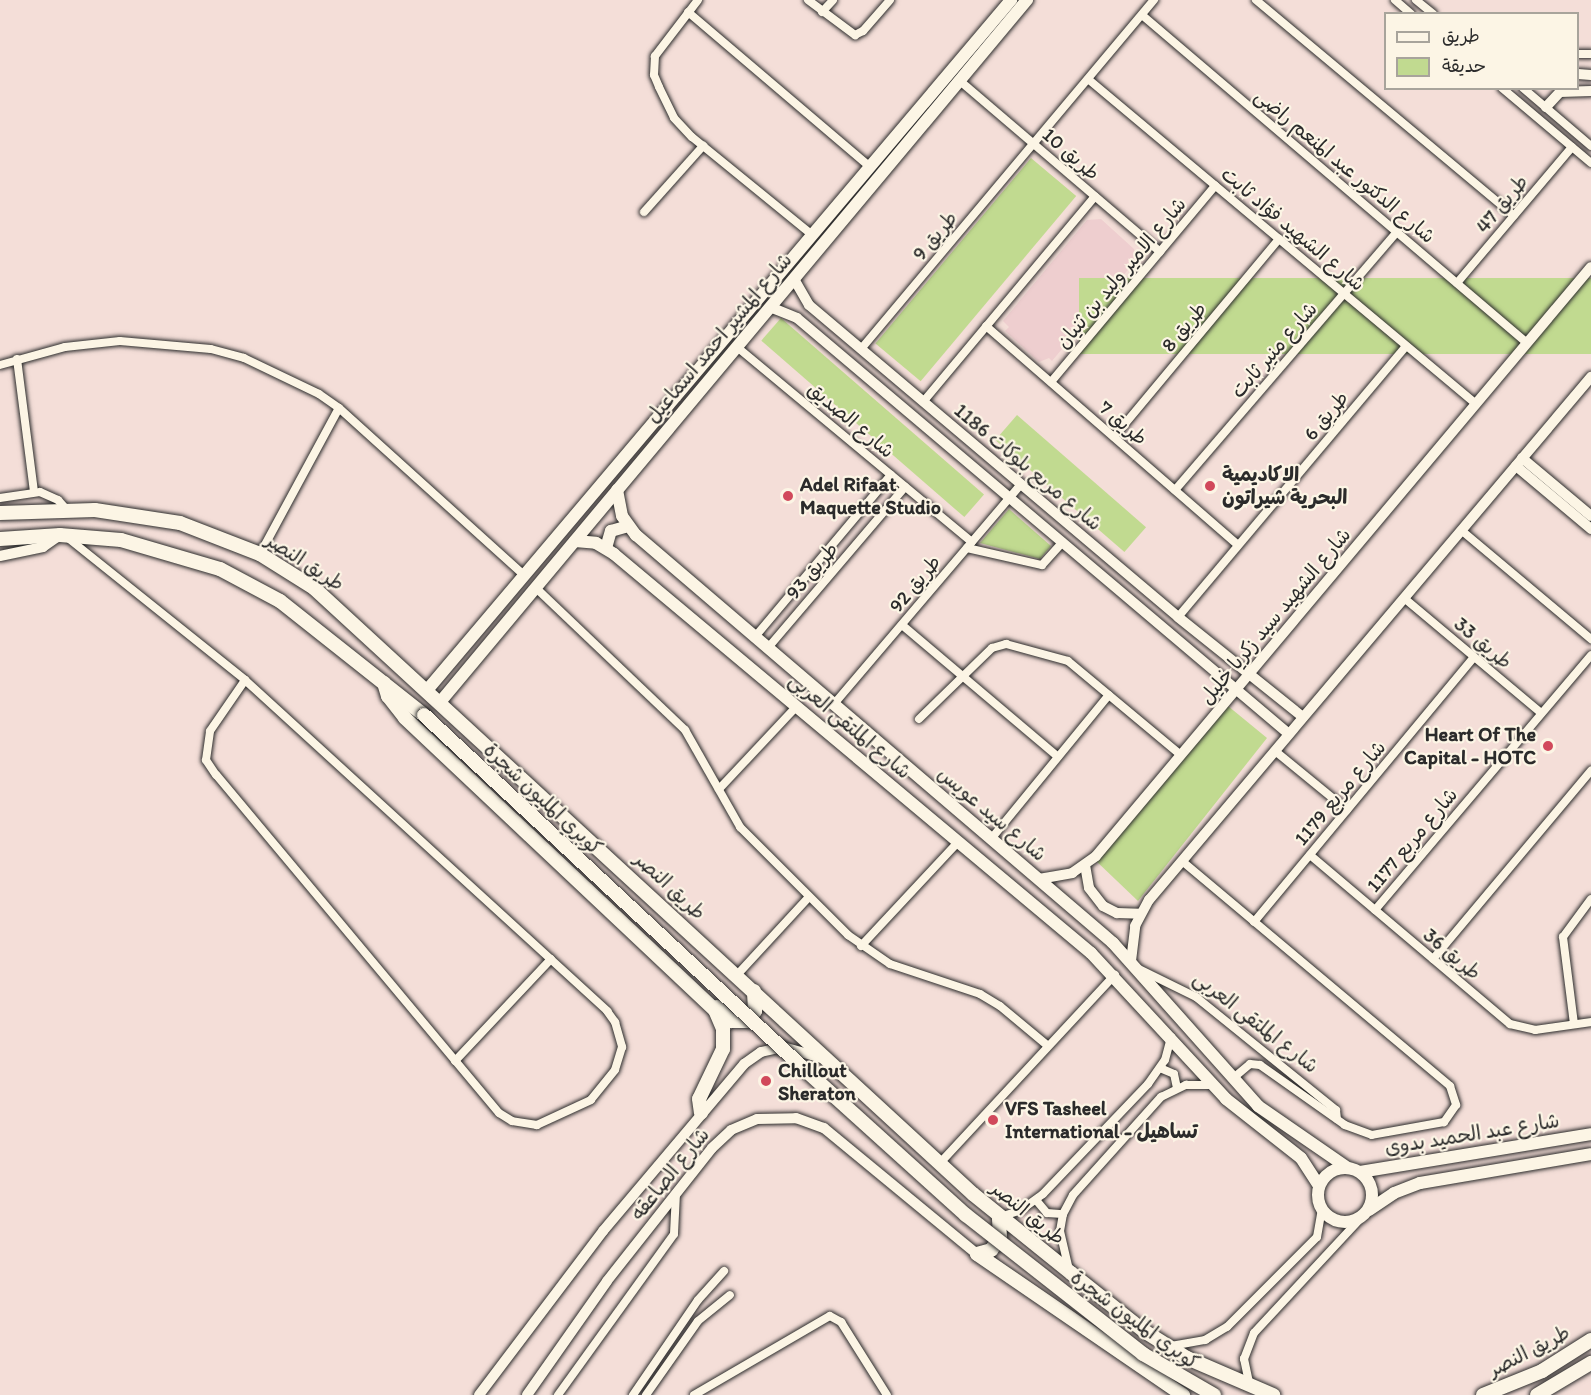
<!DOCTYPE html>
<html>
<head>
<meta charset="utf-8">
<style>
  body { margin:0 }
  #map { position:relative; width:1591px; height:1395px; overflow:hidden; background:#f4ded8; font-family:Itim,"Playpen Sans Arabic",sans-serif }
  div>[style] { position:absolute }
  [style*='--x'] { left:calc(var(--x)*1px); top:calc(var(--y)*1px); width:calc(var(--w)*1px); rotate:calc(var(--a)*1deg) }
  .built>* { inset:0; background:#eececf }
  .green>* { inset:0; background:#c1da90; transform-origin:0 0 }
  .roads { filter:drop-shadow(0 0 2px #2b2b2b) drop-shadow(0 0 2px #2b2b2b) }
  .minor>* { height:8px; margin:-4px; padding:0 4px; transform-origin:4px; border-radius:4px; background:#fcf5e5 }
  .tertiary>* { height:10px; margin:-5px; padding:0 5px; transform-origin:5px; border-radius:5px; background:#fcf5e5 }
  .secondary>* { height:12px; margin:-6px; padding:0 6px; transform-origin:6px; border-radius:6px; background:#fcf5e5 }
  .secondary>.ring { margin:-6px; padding:0; box-sizing:content-box; background:none; border:12px solid #fcf5e5; border-radius:50% }
  .primary>* { height:14px; margin:-7px; padding:0 7px; transform-origin:7px; border-radius:7px; background:#fcf5e5 }
  .trunk>* { height:14px; margin:-7px; padding:0 7px; transform-origin:7px; border-radius:7px; background:#fcf5e5 }
  .bridges { filter:drop-shadow(0 0 2px #2b2b2b) drop-shadow(0 0 2px #2b2b2b) }
  .trunk-bridge>* { height:14px; margin:-7px; padding:0 7px; transform-origin:7px; border-radius:7px; background:#fcf5e5 }
  .dots>* { width:16px; height:16px; translate:-50% -50%; box-sizing:border-box; border:3px solid #fcf5e5; border-radius:50% }
  span { translate:-50% -50%; white-space:nowrap; text-align:center; line-height:1.15; -webkit-text-stroke:4.5px #fcf5e5; paint-order:stroke }
  .street-label { font-size:20px; color:#2b2b2b }
  .poi-label { font-size:20px; color:#2b2b2b; font-weight:700 }
  .left { translate:0 -50%; text-align:left }
  .right { translate:-100% -50%; text-align:right }
  .legend { position:absolute; left:1384px; top:12px; width:195px; height:78px; box-sizing:border-box; background:#fcf5e5; border:2px solid #a8a49b; margin:0; padding:8px 10px; list-style:none; font-size:18px; color:#2b2b2b }
  .legend li { display:flex; align-items:center; gap:12px; height:30px }
  .legend b { width:30px; border:2px solid #a8a49b }
</style>
</head>
<body>
<div id="map">
  <div class="built">
    <div style="clip-path:polygon(1101px 219px,1134px 249px,1137px 259px,1052px 361px,1049px 358px,1039px 362px,1005px 331px,1009px 327px,1003px 321px,1087px 220px)"></div>
  </div>
  <div class="green">
    <div style="left:1031px;top:158px;width:59px;height:242px;rotate:40deg"></div>
    <div style="left:1591px;top:278px;width:76px;height:512px;rotate:90deg"></div>
    <div style="left:781px;top:318px;width:269px;height:30px;rotate:41deg"></div>
    <div style="left:1017px;top:415px;width:171px;height:33px;rotate:41deg"></div>
    <div style="clip-path:polygon(1009px 509px,1051px 546px,1040px 559px,980px 543px)"></div>
    <div style="clip-path:polygon(1228px 706px,1267px 738px,1138px 901px,1094px 859px)"></div>
  </div>
  <div class="roads">
    <div class="minor">
      <div style="--x:698;--y:0;--w:71;--a:127.5"></div>
      <div style="--x:655;--y:56;--w:19;--a:93"></div>
      <div style="--x:654;--y:75;--w:13;--a:67"></div>
      <div style="--x:659;--y:87;--w:34;--a:64"></div>
      <div style="--x:674;--y:118;--w:26;--a:47"></div>
      <div style="--x:692;--y:137;--w:155;--a:39.2"></div>
      <div style="--x:808;--y:0;--w:59;--a:36.7"></div>
      <div style="--x:855;--y:35;--w:9;--a:-27"></div>
      <div style="--x:863;--y:31;--w:41;--a:-48.9"></div>
      <div style="--x:1256;--y:0;--w:336;--a:39.9"></div>
      <div style="--x:1395;--y:0;--w:21;--a:41"></div>
      <div style="--x:1416;--y:0;--w:22;--a:39"></div>
      <div style="--x:688;--y:12;--w:239;--a:40.4"></div>
      <div style="--x:822;--y:12;--w:16;--a:-47"></div>
      <div style="--x:1142;--y:15;--w:506;--a:40.43"></div>
      <div style="--x:1578;--y:54;--w:13;--a:0"></div>
      <div style="--x:1088;--y:79;--w:506;--a:39.95"></div>
      <div style="--x:960;--y:81;--w:263;--a:40.5"></div>
      <div style="--x:1502;--y:88;--w:116;--a:40.1"></div>
      <div style="--x:1523;--y:88;--w:89;--a:40.5"></div>
      <div style="--x:644;--y:212;--w:89;--a:-48.2"></div>
      <div style="--x:1457;--y:283;--w:178;--a:-49.8"></div>
      <div style="--x:986;--y:326;--w:334;--a:41"></div>
      <div style="--x:737;--y:347;--w:305;--a:39.7"></div>
      <div style="--x:861;--y:349;--w:456;--a:-50"></div>
      <div style="--x:17;--y:359;--w:134;--a:82.7"></div>
      <div style="--x:0;--y:365;--w:67;--a:-15.5"></div>
      <div style="--x:65;--y:347;--w:55;--a:-6.2"></div>
      <div style="--x:120;--y:341;--w:91;--a:5"></div>
      <div style="--x:211;--y:349;--w:34;--a:15"></div>
      <div style="--x:244;--y:358;--w:83;--a:25.6"></div>
      <div style="--x:319;--y:394;--w:24;--a:35"></div>
      <div style="--x:339;--y:408;--w:251;--a:42.1"></div>
      <div style="--x:1051;--y:382;--w:256;--a:-50.1"></div>
      <div style="--x:923;--y:402;--w:268;--a:-50.1"></div>
      <div style="--x:1114;--y:437;--w:258;--a:-50.2"></div>
      <div style="--x:1175;--y:490;--w:340;--a:-49.3"></div>
      <div style="--x:0;--y:498;--w:40;--a:-8.5"></div>
      <div style="--x:40;--y:492;--w:20;--a:24"></div>
      <div style="--x:58;--y:500;--w:12;--a:48"></div>
      <div style="--x:1461;--y:530;--w:170;--a:40"></div>
      <div style="--x:68;--y:538;--w:227;--a:38.7"></div>
      <div style="--x:967;--y:548;--w:77;--a:12.8"></div>
      <div style="--x:1042;--y:565;--w:31;--a:-48"></div>
      <div style="--x:260;--y:554;--w:166;--a:-61.6"></div>
      <div style="--x:536;--y:588;--w:206;--a:43.6"></div>
      <div style="--x:685;--y:730;--w:112;--a:60.4"></div>
      <div style="--x:740;--y:827;--w:153;--a:45"></div>
      <div style="--x:848;--y:935;--w:51;--a:34.6"></div>
      <div style="--x:890;--y:964;--w:95;--a:18.4"></div>
      <div style="--x:980;--y:994;--w:23;--a:31"></div>
      <div style="--x:1000;--y:1006;--w:62;--a:39.8"></div>
      <div style="--x:1404;--y:598;--w:179;--a:40"></div>
      <div style="--x:1178;--y:617;--w:354;--a:-49.9"></div>
      <div style="--x:902;--y:625;--w:204;--a:40.2"></div>
      <div style="--x:754;--y:638;--w:213;--a:-50"></div>
      <div style="--x:767;--y:649;--w:213;--a:-49.6"></div>
      <div style="--x:245;--y:680;--w:491;--a:42.4"></div>
      <div style="--x:607;--y:1011;--w:14;--a:54"></div>
      <div style="--x:615;--y:1022;--w:26;--a:74"></div>
      <div style="--x:622;--y:1047;--w:24;--a:107"></div>
      <div style="--x:615;--y:1070;--w:38;--a:129"></div>
      <div style="--x:591;--y:1100;--w:60;--a:155.2"></div>
      <div style="--x:537;--y:1125;--w:25;--a:-171"></div>
      <div style="--x:512;--y:1121;--w:15;--a:-148"></div>
      <div style="--x:499;--y:1113;--w:441;--a:-129.9"></div>
      <div style="--x:216;--y:775;--w:18;--a:-124"></div>
      <div style="--x:206;--y:760;--w:29;--a:-82"></div>
      <div style="--x:210;--y:731;--w:62;--a:-55.5"></div>
      <div style="--x:834;--y:704;--w:289;--a:-49.6"></div>
      <div style="--x:919;--y:719;--w:102;--a:-44.2"></div>
      <div style="--x:992;--y:648;--w:15;--a:-16"></div>
      <div style="--x:1006;--y:644;--w:64;--a:15.3"></div>
      <div style="--x:1068;--y:661;--w:147;--a:39.8"></div>
      <div style="--x:1275;--y:751;--w:93;--a:39.3"></div>
      <div style="--x:719;--y:789;--w:114;--a:-46.8"></div>
      <div style="--x:991;--y:839;--w:186;--a:-50.7"></div>
      <div style="--x:1310;--y:855;--w:262;--a:40.2"></div>
      <div style="--x:1510;--y:1024;--w:26;--a:13"></div>
      <div style="--x:1535;--y:1030;--w:57;--a:-8.1"></div>
      <div style="--x:1182;--y:861;--w:350;--a:40"></div>
      <div style="--x:1450;--y:1086;--w:20;--a:72"></div>
      <div style="--x:1456;--y:1105;--w:21;--a:125"></div>
      <div style="--x:1444;--y:1122;--w:73;--a:169.8"></div>
      <div style="--x:1372;--y:1135;--w:29;--a:-160"></div>
      <div style="--x:1345;--y:1125;--w:104;--a:-144.8"></div>
      <div style="--x:1260;--y:1065;--w:10;--a:-174"></div>
      <div style="--x:1250;--y:1064;--w:23;--a:140"></div>
      <div style="--x:1375;--y:910;--w:334;--a:-49.7"></div>
      <div style="--x:1254;--y:922;--w:344;--a:-50.3"></div>
      <div style="--x:861;--y:946;--w:142;--a:-47"></div>
      <div style="--x:1433;--y:959;--w:246;--a:-50"></div>
      <div style="--x:1139;--y:969;--w:64;--a:26.2"></div>
      <div style="--x:1196;--y:997;--w:180;--a:38.9"></div>
      <div style="--x:1336;--y:1110;--w:9;--a:84"></div>
      <div style="--x:737;--y:975;--w:105;--a:-47.3"></div>
      <div style="--x:1574;--y:1024;--w:88;--a:-97.2"></div>
      <div style="--x:1563;--y:937;--w:47;--a:-53.6"></div>
      <div style="--x:455;--y:1061;--w:140;--a:-46.7"></div>
      <div style="--x:1160;--y:1068;--w:15;--a:23"></div>
      <div style="--x:1174;--y:1074;--w:14;--a:78"></div>
      <div style="--x:940;--y:1163;--w:257;--a:-47.1"></div>
      <div style="--x:1036;--y:1200;--w:17;--a:50"></div>
      <div style="--x:1047;--y:1213;--w:16;--a:4"></div>
      <div style="--x:1000;--y:1217;--w:22;--a:-18"></div>
      <div style="--x:1021;--y:1210;--w:27;--a:-36"></div>
      <div style="--x:1043;--y:1194;--w:152;--a:-46.3"></div>
      <div style="--x:1148;--y:1084;--w:29;--a:-55"></div>
      <div style="--x:1165;--y:1060;--w:24;--a:-75"></div>
      <div style="--x:1069;--y:1270;--w:40;--a:-103"></div>
      <div style="--x:1060;--y:1231;--w:17;--a:-80"></div>
      <div style="--x:1063;--y:1214;--w:21;--a:-62"></div>
      <div style="--x:1073;--y:1195;--w:132;--a:-48.1"></div>
      <div style="--x:1161;--y:1097;--w:28;--a:-26"></div>
      <div style="--x:1186;--y:1085;--w:27;--a:0"></div>
      <div style="--x:1171;--y:1346;--w:35;--a:-10"></div>
      <div style="--x:1205;--y:1340;--w:26;--a:-31"></div>
      <div style="--x:1227;--y:1327;--w:127;--a:-45"></div>
      <div style="--x:1317;--y:1237;--w:27;--a:-80"></div>
      <div style="--x:1250;--y:1387;--w:29;--a:-102"></div>
      <div style="--x:1244;--y:1359;--w:28;--a:-69"></div>
      <div style="--x:1254;--y:1333;--w:156;--a:-47.1"></div>
      <div style="--x:558;--y:1395;--w:198;--a:-54.2"></div>
      <div style="--x:674;--y:1234;--w:41;--a:-87.2"></div>
      <div style="--x:633;--y:1395;--w:115;--a:-55.6"></div>
      <div style="--x:698;--y:1300;--w:39;--a:-48"></div>
      <div style="--x:646;--y:1395;--w:90;--a:-54.9"></div>
      <div style="--x:698;--y:1321;--w:41;--a:-39.1"></div>
      <div style="--x:694;--y:1395;--w:157;--a:-30.2"></div>
      <div style="--x:830;--y:1316;--w:13;--a:29"></div>
      <div style="--x:841;--y:1322;--w:86;--a:57.8"></div>
    </div>
    <div class="tertiary">
      <div style="--x:1578;--y:74;--w:13;--a:4"></div>
      <div style="--x:1546;--y:107;--w:21;--a:-47"></div>
      <div style="--x:1560;--y:92;--w:31;--a:-2"></div>
      <div style="--x:794;--y:279;--w:30;--a:60"></div>
      <div style="--x:809;--y:305;--w:483;--a:40.2"></div>
      <div style="--x:1178;--y:617;--w:160;--a:38.7"></div>
      <div style="--x:770;--y:307;--w:29;--a:22"></div>
      <div style="--x:797;--y:318;--w:644;--a:40.22"></div>
      <div style="--x:1522;--y:458;--w:90;--a:40"></div>
      <div style="--x:1516;--y:466;--w:98;--a:40"></div>
      <div style="--x:0;--y:556;--w:44;--a:-11.8"></div>
      <div style="--x:43;--y:547;--w:21;--a:-35"></div>
      <div style="--x:1085;--y:865;--w:23;--a:80"></div>
      <div style="--x:1089;--y:888;--w:23;--a:52"></div>
      <div style="--x:1103;--y:906;--w:16;--a:27"></div>
      <div style="--x:1117;--y:913;--w:23;--a:2"></div>
      <div style="--x:1039;--y:879;--w:34;--a:-10"></div>
      <div style="--x:1072;--y:873;--w:29;--a:-35"></div>
      <div style="--x:1096;--y:856;--w:769;--a:-49.96"></div>
      <div style="--x:1131;--y:961;--w:35;--a:-83"></div>
      <div style="--x:1135;--y:926;--w:30;--a:-62"></div>
      <div style="--x:1149;--y:900;--w:685;--a:-49.8"></div>
      <div style="--x:479;--y:1395;--w:206;--a:-52.9"></div>
      <div style="--x:603;--y:1231;--w:219;--a:-49.8"></div>
      <div style="--x:744;--y:1064;--w:21;--a:-35"></div>
      <div style="--x:761;--y:1052;--w:23;--a:-13"></div>
      <div style="--x:783;--y:1047;--w:41;--a:15.8"></div>
      <div style="--x:527;--y:1395;--w:139;--a:-54.9"></div>
      <div style="--x:607;--y:1281;--w:169;--a:-51.7"></div>
      <div style="--x:712;--y:1148;--w:26;--a:-43"></div>
      <div style="--x:731;--y:1130;--w:28;--a:-23"></div>
      <div style="--x:757;--y:1119;--w:39;--a:-1"></div>
      <div style="--x:796;--y:1118;--w:30;--a:20"></div>
      <div style="--x:824;--y:1128;--w:198;--a:39.5"></div>
    </div>
    <div class="secondary">
      <div style="--x:617;--y:490;--w:26;--a:79"></div>
      <div style="--x:622;--y:516;--w:24;--a:54"></div>
      <div style="--x:636;--y:535;--w:628;--a:40.54"></div>
      <div style="--x:1113;--y:943;--w:218;--a:48.3"></div>
      <div style="--x:1258;--y:1106;--w:109;--a:34.6"></div>
      <div style="--x:575;--y:541;--w:21;--a:5"></div>
      <div style="--x:596;--y:543;--w:21;--a:31"></div>
      <div style="--x:614;--y:554;--w:622;--a:39.91"></div>
      <div style="--x:1091;--y:953;--w:199;--a:47.2"></div>
      <div style="--x:1226;--y:1099;--w:95;--a:38.2"></div>
      <div style="--x:1301;--y:1158;--w:33;--a:57"></div>
      <div style="--x:606;--y:548;--w:18;--a:-74"></div>
      <div style="--x:611;--y:531;--w:18;--a:-16"></div>
      <div style="--x:428;--y:689;--w:903;--a:-49.76"></div>
      <div style="--x:441;--y:701;--w:914;--a:-50.11"></div>
      <div class="ring" style="left:1318px;top:1168px;width:42px;height:42px"></div>
      <div style="--x:1360;--y:1172;--w:234;--a:-9.3"></div>
      <div style="--x:1369;--y:1210;--w:30;--a:-34"></div>
      <div style="--x:1394;--y:1193;--w:28;--a:-21"></div>
      <div style="--x:1420;--y:1183;--w:173;--a:-9.6"></div>
    </div>
    <div class="primary">
      <div style="--x:977;--y:1254;--w:250;--a:34.4"></div>
      <div style="--x:1071;--y:1273;--w:93;--a:38.5"></div>
      <div style="--x:1144;--y:1331;--w:51;--a:32.1"></div>
      <div style="--x:1187;--y:1358;--w:94;--a:23.3"></div>
      <div style="--x:1483;--y:1395;--w:64;--a:-22.1"></div>
      <div style="--x:1542;--y:1371;--w:58;--a:-32.3"></div>
      <div style="--x:1537;--y:1395;--w:63;--a:-30.7"></div>
    </div>
    <div class="trunk">
      <div style="--x:0;--y:513;--w:95;--a:-1.8"></div>
      <div style="--x:95;--y:510;--w:86;--a:8.7"></div>
      <div style="--x:180;--y:523;--w:86;--a:21.2"></div>
      <div style="--x:260;--y:554;--w:64;--a:32.2"></div>
      <div style="--x:314;--y:588;--w:895;--a:42.6"></div>
      <div style="--x:973;--y:1194;--w:126;--a:38.9"></div>
      <div style="--x:0;--y:539;--w:60;--a:-3.8"></div>
      <div style="--x:60;--y:535;--w:61;--a:4.7"></div>
      <div style="--x:121;--y:540;--w:103;--a:16.3"></div>
      <div style="--x:220;--y:569;--w:68;--a:28.1"></div>
      <div style="--x:280;--y:601;--w:184;--a:38.4"></div>
      <div style="--x:384;--y:683;--w:14;--a:73"></div>
      <div style="--x:388;--y:696;--w:28;--a:52"></div>
      <div style="--x:405;--y:718;--w:426;--a:43.3"></div>
      <div style="--x:715;--y:1010;--w:21;--a:67"></div>
      <div style="--x:723;--y:1029;--w:20;--a:90"></div>
      <div style="--x:723;--y:1049;--w:55;--a:115.6"></div>
      <div style="--x:699;--y:1099;--w:14;--a:82"></div>
      <div style="--x:717;--y:1007;--w:20;--a:45"></div>
      <div style="--x:731;--y:1021;--w:16;--a:0"></div>
      <div style="--x:747;--y:1021;--w:13;--a:-51"></div>
      <div style="--x:755;--y:1011;--w:20;--a:-93"></div>
      <div style="--x:977;--y:1254;--w:15;--a:-16"></div>
      <div style="--x:991;--y:1250;--w:15;--a:-53"></div>
      <div style="--x:1000;--y:1238;--w:21;--a:-93"></div>
    </div>
  </div>
  <div class="bridges">
    <div class="trunk-bridge">
      <div style="--x:424;--y:715;--w:517;--a:42.96"></div>
      <div style="--x:802;--y:1067;--w:221;--a:42.1"></div>
      <div style="--x:966;--y:1215;--w:225;--a:38.1"></div>
      <div style="--x:1143;--y:1354;--w:82;--a:30"></div>
    </div>
  </div>
  <div class="dots">
    <div style="left:1210px;top:486px;background:#d1495b"></div>
    <div style="left:788px;top:496px;background:#d1495b"></div>
    <div style="left:1548px;top:746px;background:#d1495b"></div>
    <div style="left:766px;top:1081px;background:#d1495b"></div>
    <div style="left:993px;top:1120px;background:#d1495b"></div>
  </div>
  <div class="street-label">
    <span style="left:1071px;top:154px;rotate:41deg">طريق 10</span>
    <span style="left:1345px;top:166px;rotate:40deg">شارع الدكتور عبد المنعم راضى</span>
    <span style="left:1502px;top:204px;rotate:-50deg">طريق 47</span>
    <span style="left:1293px;top:229px;rotate:40deg">شارع الشهيد فؤاد ثابت</span>
    <span style="left:935px;top:236px;rotate:-50deg">طريق 9</span>
    <span style="left:1121px;top:273px;rotate:-50deg">شارع الامير وليد بن ثنيان</span>
    <span style="left:1184px;top:327px;rotate:-50deg">طريق 8</span>
    <span style="left:719px;top:338px;rotate:-50deg">شارع المشير احمد اسماعيل</span>
    <span style="left:1274px;top:350px;rotate:-49deg">شارع منير ثابت</span>
    <span style="left:1326px;top:416px;rotate:-50deg">طريق 6</span>
    <span style="left:851px;top:420px;rotate:40deg">شارع الصديق</span>
    <span style="left:1123px;top:423px;rotate:41deg">طريق 7</span>
    <span style="left:1028px;top:467px;rotate:40deg">شارع مربع بلوكات 1186</span>
    <span style="left:305px;top:562px;rotate:33deg">طريق النصر</span>
    <span style="left:812px;top:571px;rotate:-49deg">طريق 93</span>
    <span style="left:915px;top:584px;rotate:-50deg">طريق 92</span>
    <span style="left:1275px;top:616px;rotate:-50deg">شارع الشهيد سيد زكريا خليل</span>
    <span style="left:1483px;top:643px;rotate:40deg">طريق 33</span>
    <span style="left:850px;top:726px;rotate:40deg">شارع الملتقى العربى</span>
    <span style="left:1340px;top:793px;rotate:-50deg">شارع مربع 1179</span>
    <span style="left:543px;top:799px;rotate:43deg">كوبري المليون شجرة</span>
    <span style="left:992px;top:814px;rotate:40deg">شارع سيد عويس</span>
    <span style="left:1412px;top:840px;rotate:-50deg">شارع مربع 1177</span>
    <span style="left:670px;top:886px;rotate:43deg">طريق النصر</span>
    <span style="left:1452px;top:954px;rotate:40deg">طريق 36</span>
    <span style="left:1256px;top:1022px;rotate:38deg">شارع الملتقى العربى</span>
    <span style="left:1472px;top:1134px;rotate:-9deg">شارع عبد الحميد بدوى</span>
    <span style="left:670px;top:1174px;rotate:-51deg">شارع الصاعقه</span>
    <span style="left:1028px;top:1213px;rotate:39deg">طريق النصر</span>
    <span style="left:1135px;top:1320px;rotate:36deg">كوبري المليون شجرة</span>
    <span style="left:1529px;top:1351px;rotate:-27deg">طريق النصر</span>
  </div>
  <div class="poi-label">
    <span class="left" style="left:1222px;top:486px">الاكاديمية<br>البحرية شيراتون</span>
    <span class="left" style="left:800px;top:496px">Adel Rifaat<br>Maquette Studio</span>
    <span class="right" style="left:1536px;top:746px">Heart Of The<br>Capital - HOTC</span>
    <span class="left" style="left:778px;top:1082px">Chillout<br>Sheraton</span>
    <span class="left" style="left:1005px;top:1120px">VFS Tasheel<br>International - تساهيل</span>
  </div>
  <ul class="legend">
  <li><b style="height:8px;background:#fcf5e5"></b>طريق</li>
  <li><b style="height:16px;background:#c1da90"></b>حديقة</li>
  </ul>
</div>
</body>
</html>
